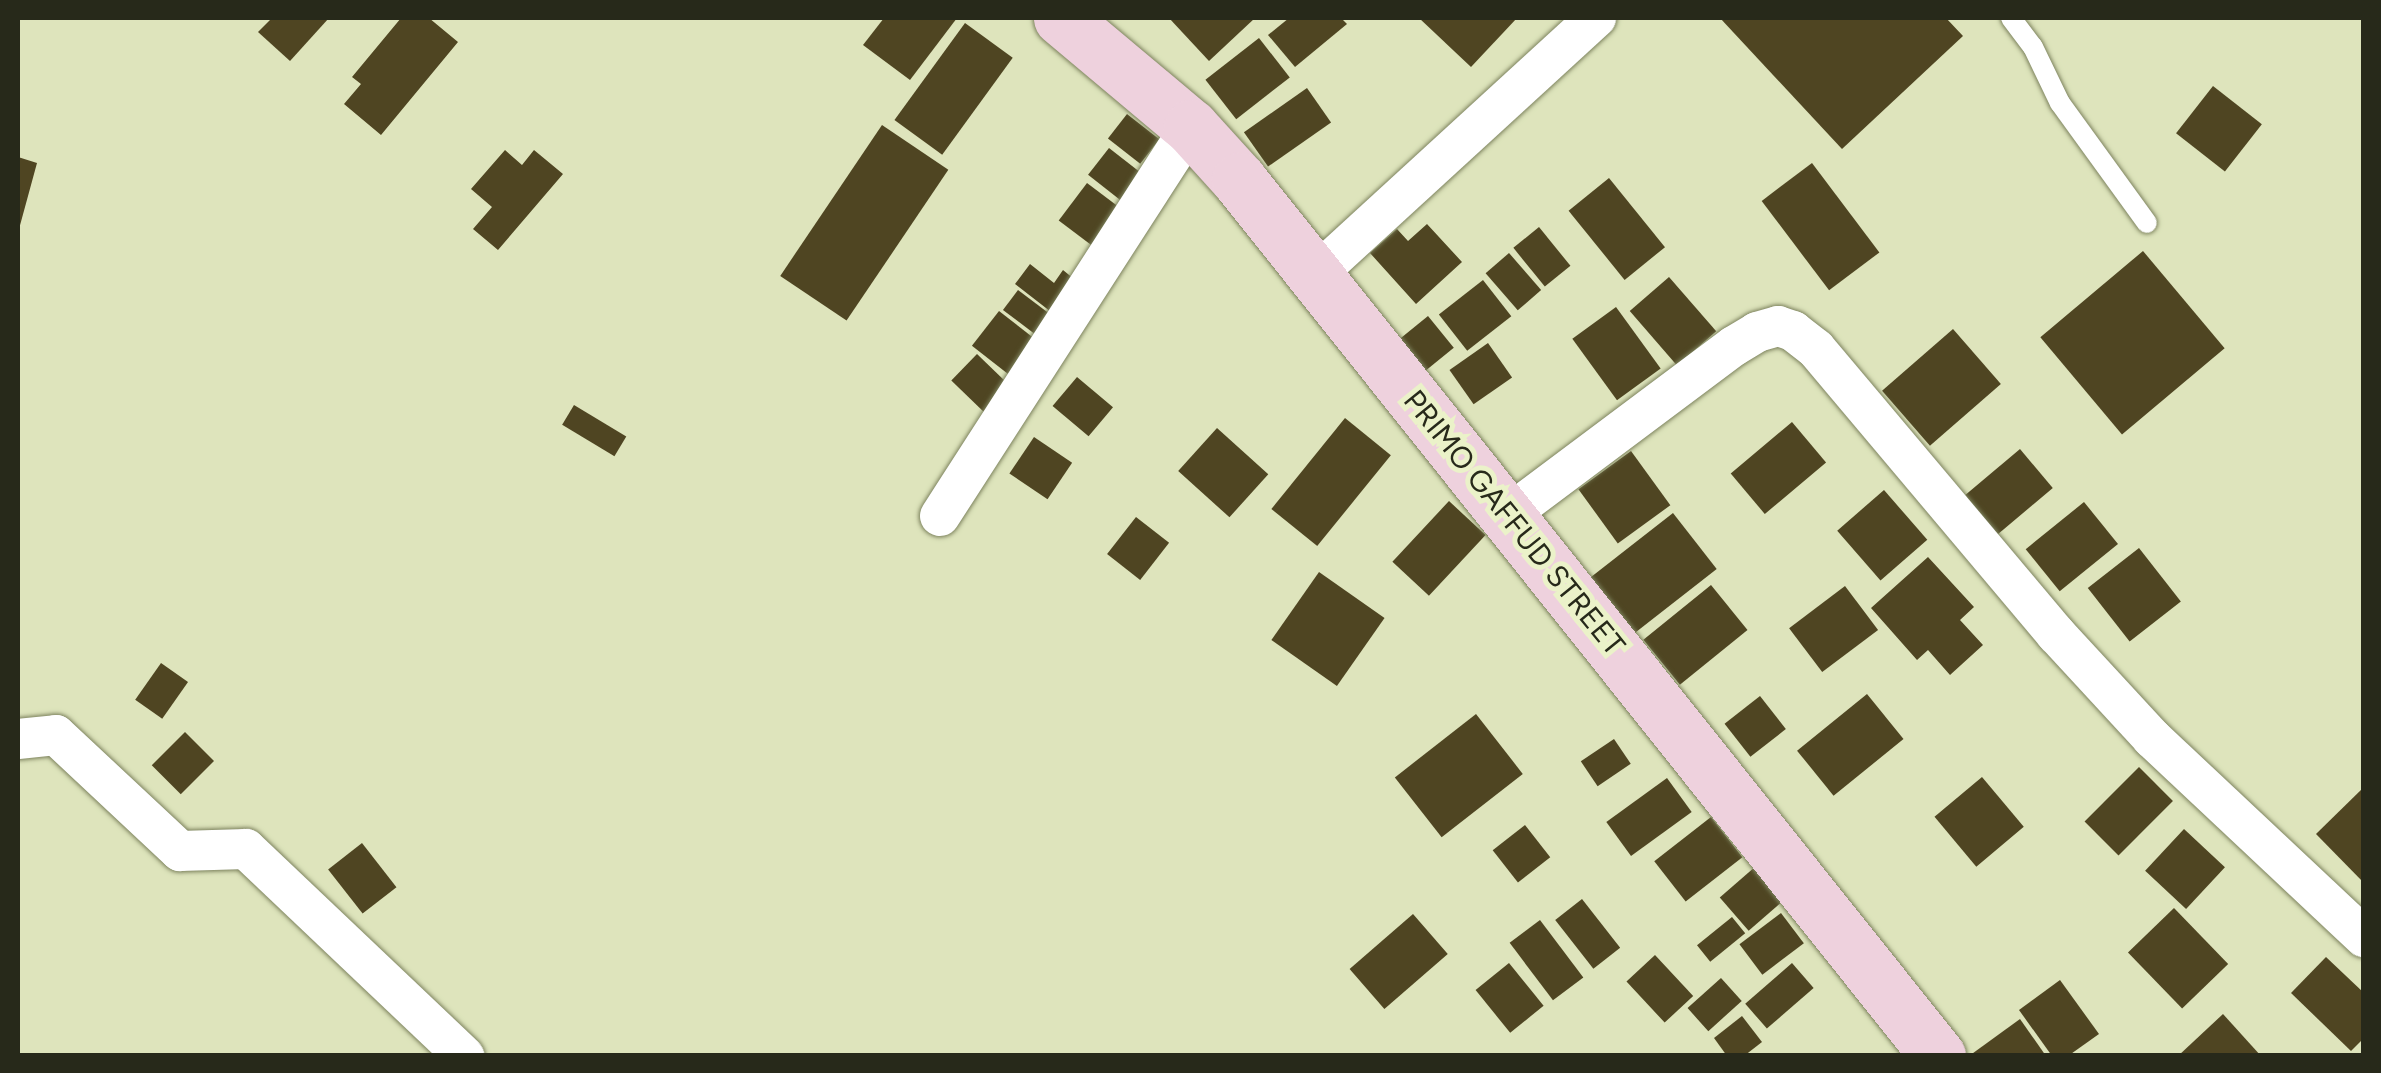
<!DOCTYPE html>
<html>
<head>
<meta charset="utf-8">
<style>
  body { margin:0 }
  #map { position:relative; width:2381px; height:1073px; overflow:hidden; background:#dee4bc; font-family:Figtree,sans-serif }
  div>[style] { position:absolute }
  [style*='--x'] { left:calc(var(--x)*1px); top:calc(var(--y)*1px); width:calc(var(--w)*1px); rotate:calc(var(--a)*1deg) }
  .building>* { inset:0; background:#4f4522; transform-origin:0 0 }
  .roads { filter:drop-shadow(0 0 2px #7d835e) drop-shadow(0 0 2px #7d835e) }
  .lane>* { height:20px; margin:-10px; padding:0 10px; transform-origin:10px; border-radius:10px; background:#fff }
  .street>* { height:40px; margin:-20px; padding:0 20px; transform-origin:20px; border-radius:20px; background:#fff }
  .secondary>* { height:55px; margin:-27.5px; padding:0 27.5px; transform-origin:27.5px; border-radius:27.5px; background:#eed1dd }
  span { translate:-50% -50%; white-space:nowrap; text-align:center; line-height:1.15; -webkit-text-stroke:10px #ebf2c9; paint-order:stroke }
  .street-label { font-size:30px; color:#27291a }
  .frame { position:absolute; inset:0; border:20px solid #27291a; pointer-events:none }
</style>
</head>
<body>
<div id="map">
  <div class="building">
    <div style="clip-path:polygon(272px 18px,329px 18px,290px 61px,258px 32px)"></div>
    <div style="clip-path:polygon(401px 18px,429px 18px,458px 42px,381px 135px,344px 104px,361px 84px,352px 77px)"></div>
    <div style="clip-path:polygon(884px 18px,957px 18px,910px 80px,863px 45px)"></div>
    <div style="clip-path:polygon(1169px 18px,1255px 18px,1209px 61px)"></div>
    <div style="clip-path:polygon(1289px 18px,1341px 18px,1347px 24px,1295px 67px,1268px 35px)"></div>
    <div style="clip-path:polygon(1419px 18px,1517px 18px,1471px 67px)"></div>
    <div style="clip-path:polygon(1720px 18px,1946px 18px,1963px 36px,1842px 149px)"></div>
    <div style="left:965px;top:23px;width:59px;height:120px;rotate:36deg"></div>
    <div style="left:1259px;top:38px;width:50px;height:68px;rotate:52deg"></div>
    <div style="left:2213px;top:86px;width:62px;height:60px;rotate:38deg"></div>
    <div style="left:1307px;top:88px;width:42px;height:77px;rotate:55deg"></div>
    <div style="left:1127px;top:114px;width:41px;height:31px;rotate:38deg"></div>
    <div style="left:882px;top:125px;width:80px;height:182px;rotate:34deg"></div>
    <div style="left:1109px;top:148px;width:44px;height:34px;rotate:38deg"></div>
    <div style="clip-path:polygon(505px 150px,522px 165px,534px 150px,563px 174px,498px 250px,473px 229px,492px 207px,471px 189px)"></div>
    <div style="clip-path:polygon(18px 157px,37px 163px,19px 229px,18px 229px)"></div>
    <div style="left:1812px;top:163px;width:112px;height:63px;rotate:53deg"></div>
    <div style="left:1609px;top:178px;width:89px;height:52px;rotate:51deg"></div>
    <div style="left:1087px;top:183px;width:49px;height:47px;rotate:37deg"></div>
    <div style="clip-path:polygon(1427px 224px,1462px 262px,1416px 304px,1370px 253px,1397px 229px,1408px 241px)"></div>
    <div style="left:1539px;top:227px;width:50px;height:33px;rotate:51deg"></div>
    <div style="left:2143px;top:251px;width:127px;height:134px;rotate:50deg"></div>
    <div style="left:1509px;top:253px;width:49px;height:31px;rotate:49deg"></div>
    <div style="clip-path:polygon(1030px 264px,1054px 283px,1063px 270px,1080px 284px,1055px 315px,1015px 284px)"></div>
    <div style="left:1669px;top:277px;width:72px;height:52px;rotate:49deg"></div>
    <div style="left:1483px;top:280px;width:46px;height:56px;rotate:52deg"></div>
    <div style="left:1018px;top:290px;width:51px;height:25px;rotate:37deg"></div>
    <div style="left:1616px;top:307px;width:76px;height:54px;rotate:54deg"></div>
    <div style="left:999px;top:311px;width:52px;height:44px;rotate:38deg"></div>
    <div style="left:1428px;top:316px;width:41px;height:40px;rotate:51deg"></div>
    <div style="left:1953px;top:329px;width:73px;height:94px;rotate:49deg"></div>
    <div style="left:1488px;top:343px;width:42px;height:47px;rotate:55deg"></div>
    <div style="left:977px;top:354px;width:50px;height:37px;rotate:44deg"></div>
    <div style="left:1077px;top:377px;width:47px;height:38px;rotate:40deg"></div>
    <div style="left:574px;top:405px;width:61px;height:23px;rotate:31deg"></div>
    <div style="left:1345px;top:418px;width:59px;height:117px;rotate:39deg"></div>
    <div style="left:1792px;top:422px;width:53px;height:80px;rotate:50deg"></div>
    <div style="left:1217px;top:428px;width:69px;height:58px;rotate:42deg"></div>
    <div style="left:1034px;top:437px;width:46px;height:44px;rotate:34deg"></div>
    <div style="left:2020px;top:449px;width:51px;height:78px;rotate:50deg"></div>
    <div style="left:1631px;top:451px;width:67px;height:65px;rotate:54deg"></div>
    <div style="left:1884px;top:490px;width:66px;height:62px;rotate:49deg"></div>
    <div style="left:1449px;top:501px;width:50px;height:83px;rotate:43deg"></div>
    <div style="left:2084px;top:502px;width:54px;height:75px;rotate:51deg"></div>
    <div style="left:1673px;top:513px;width:71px;height:104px;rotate:52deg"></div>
    <div style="left:1136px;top:517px;width:42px;height:47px;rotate:38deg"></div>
    <div style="left:2139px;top:548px;width:68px;height:65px;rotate:52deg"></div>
    <div style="clip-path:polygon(1928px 557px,1974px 607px,1960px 620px,1983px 645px,1950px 675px,1928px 650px,1917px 660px,1871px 608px)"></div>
    <div style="left:1319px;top:572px;width:80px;height:83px;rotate:35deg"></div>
    <div style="left:1711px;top:585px;width:58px;height:87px;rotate:51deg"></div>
    <div style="left:1845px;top:586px;width:55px;height:70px;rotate:53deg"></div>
    <div style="left:161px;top:663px;width:33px;height:45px;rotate:35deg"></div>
    <div style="left:1867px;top:694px;width:58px;height:90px;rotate:51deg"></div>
    <div style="left:1760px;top:696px;width:42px;height:45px;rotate:52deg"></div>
    <div style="left:1476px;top:714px;width:76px;height:103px;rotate:52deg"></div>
    <div style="left:185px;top:732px;width:41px;height:47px;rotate:45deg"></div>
    <div style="left:1614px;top:739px;width:30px;height:40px;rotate:56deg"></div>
    <div style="left:2139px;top:767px;width:48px;height:77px;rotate:45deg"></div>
    <div style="left:1982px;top:777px;width:65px;height:62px;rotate:50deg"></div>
    <div style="left:1667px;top:778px;width:42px;height:75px;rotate:54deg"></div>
    <div style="clip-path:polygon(2364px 787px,2364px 883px,2316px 834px)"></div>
    <div style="left:1711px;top:817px;width:51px;height:72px;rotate:52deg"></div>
    <div style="left:1525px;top:825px;width:41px;height:41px;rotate:52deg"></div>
    <div style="left:2184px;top:829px;width:56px;height:57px;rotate:43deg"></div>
    <div style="left:362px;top:843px;width:56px;height:43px;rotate:52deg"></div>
    <div style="left:1756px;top:866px;width:44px;height:48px;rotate:49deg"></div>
    <div style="left:1582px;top:899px;width:62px;height:34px;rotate:52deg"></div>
    <div style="left:2174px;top:908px;width:78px;height:64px;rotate:46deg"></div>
    <div style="left:1781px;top:913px;width:38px;height:52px;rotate:53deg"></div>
    <div style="left:1413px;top:914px;width:53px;height:84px;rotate:49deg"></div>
    <div style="left:1732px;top:917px;width:21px;height:45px;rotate:51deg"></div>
    <div style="left:1540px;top:920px;width:72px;height:38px;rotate:53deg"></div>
    <div style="left:1655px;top:955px;width:56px;height:39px;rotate:47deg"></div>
    <div style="clip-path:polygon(2326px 957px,2364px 993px,2364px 1038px,2351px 1051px,2291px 993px)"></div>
    <div style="left:1509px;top:963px;width:55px;height:43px;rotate:51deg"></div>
    <div style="left:1792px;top:963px;width:33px;height:62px;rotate:49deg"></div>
    <div style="left:1721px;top:978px;width:31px;height:45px;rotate:48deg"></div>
    <div style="clip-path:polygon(2060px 980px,2099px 1034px,2068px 1056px,2052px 1056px,2019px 1010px)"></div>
    <div style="clip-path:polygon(2223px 1014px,2261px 1056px,2178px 1056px)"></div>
    <div style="clip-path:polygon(1742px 1016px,1762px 1042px,1744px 1056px,1727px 1056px,1714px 1038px)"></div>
    <div style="clip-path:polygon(2020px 1019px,2046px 1056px,1969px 1056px)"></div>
  </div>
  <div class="roads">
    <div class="lane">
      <div style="--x:2011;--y:18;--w:36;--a:53"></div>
      <div style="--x:2033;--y:47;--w:62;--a:64.3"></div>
      <div style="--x:2060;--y:103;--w:148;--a:54.1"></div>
    </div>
    <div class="street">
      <div style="--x:1313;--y:277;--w:384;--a:-42.5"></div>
      <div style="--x:1508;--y:515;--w:282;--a:-36.8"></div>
      <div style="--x:1734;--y:346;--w:27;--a:-31"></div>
      <div style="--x:1757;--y:332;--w:22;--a:-16"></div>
      <div style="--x:1778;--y:326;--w:16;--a:18"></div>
      <div style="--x:1793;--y:331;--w:29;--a:38"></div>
      <div style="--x:1816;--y:349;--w:373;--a:49.9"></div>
      <div style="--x:2056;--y:634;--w:142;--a:47.3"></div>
      <div style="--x:2152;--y:738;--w:291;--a:43.2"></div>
      <div style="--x:940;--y:516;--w:463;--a:-57.2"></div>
      <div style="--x:18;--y:739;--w:38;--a:-6"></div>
      <div style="--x:56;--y:735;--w:170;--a:43.1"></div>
      <div style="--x:180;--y:851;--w:66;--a:-1.7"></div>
      <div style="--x:246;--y:849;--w:301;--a:43.5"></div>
    </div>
    <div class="secondary">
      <div style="--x:1061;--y:18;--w:170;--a:40"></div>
      <div style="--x:1191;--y:127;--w:72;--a:47.8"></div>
      <div style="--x:1239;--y:180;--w:1121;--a:51.41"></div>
    </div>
  </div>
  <div class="street-label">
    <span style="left:1514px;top:523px;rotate:51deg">PRIMO GAFFUD STREET</span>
  </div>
  <div class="frame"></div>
</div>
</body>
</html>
